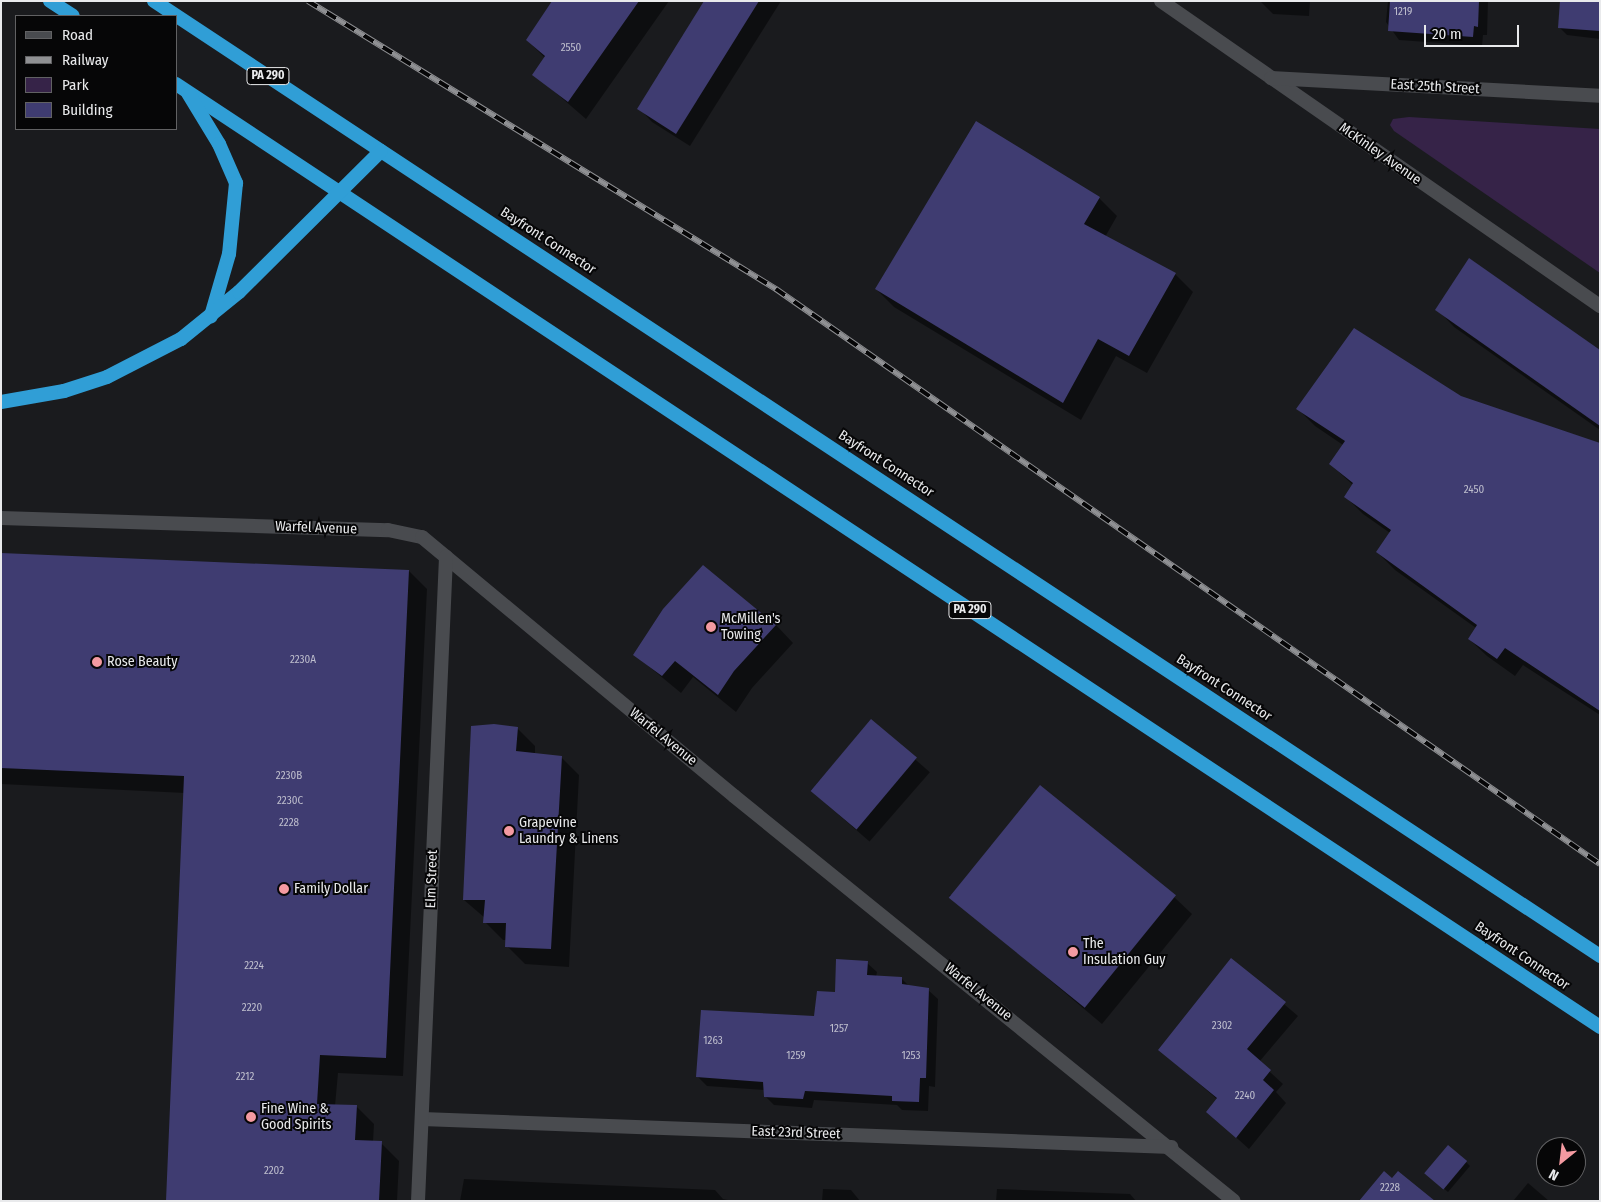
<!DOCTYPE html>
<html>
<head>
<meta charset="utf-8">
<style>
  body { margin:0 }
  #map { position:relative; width:1601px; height:1202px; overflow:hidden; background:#1a1b1e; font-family:"Fira Sans Condensed",sans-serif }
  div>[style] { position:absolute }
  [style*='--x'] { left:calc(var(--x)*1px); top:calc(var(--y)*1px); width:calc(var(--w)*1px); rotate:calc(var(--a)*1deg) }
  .green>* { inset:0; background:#362348 }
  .shadow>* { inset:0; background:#0007; transform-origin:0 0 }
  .building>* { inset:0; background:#3f3c71; transform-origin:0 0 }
  .minor>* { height:14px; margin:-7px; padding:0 7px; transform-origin:7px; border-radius:7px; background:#494b4f }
  .trunk>* { height:14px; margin:-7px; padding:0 7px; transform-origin:7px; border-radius:7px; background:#309ed6 }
  .rail>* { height:5.5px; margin-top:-2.75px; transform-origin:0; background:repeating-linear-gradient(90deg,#060607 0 11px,#8f9093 0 22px); box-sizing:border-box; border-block:1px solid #8f9093 }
  .dots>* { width:14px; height:14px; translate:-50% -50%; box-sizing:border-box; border:2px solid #060607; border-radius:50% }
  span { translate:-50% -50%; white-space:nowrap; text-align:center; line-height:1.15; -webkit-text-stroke:4px #060607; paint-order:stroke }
  .number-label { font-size:11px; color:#bebecd }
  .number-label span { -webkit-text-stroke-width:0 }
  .shield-label span { padding:1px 4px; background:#060607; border:1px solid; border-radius:4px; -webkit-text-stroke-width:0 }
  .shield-label { font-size:12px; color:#e9eaec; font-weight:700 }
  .street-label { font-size:14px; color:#e9eaec }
  .poi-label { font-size:14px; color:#e9eaec }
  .left { translate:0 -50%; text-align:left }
  .frame { position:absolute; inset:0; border:2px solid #e9eaec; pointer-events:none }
  .legend { position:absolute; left:15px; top:15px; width:162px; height:115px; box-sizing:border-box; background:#060607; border:1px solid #616163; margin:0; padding:6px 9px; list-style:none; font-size:15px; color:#e9eaec }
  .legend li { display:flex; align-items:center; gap:10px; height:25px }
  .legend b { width:25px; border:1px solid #616163 }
  .north { position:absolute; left:1536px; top:1137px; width:50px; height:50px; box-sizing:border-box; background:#060607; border:1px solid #616163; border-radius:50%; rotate:209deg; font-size:14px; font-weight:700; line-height:20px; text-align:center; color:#e9eaec }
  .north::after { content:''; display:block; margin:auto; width:18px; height:22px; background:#f49aa1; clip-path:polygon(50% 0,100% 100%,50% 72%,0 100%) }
  .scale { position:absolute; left:1424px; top:25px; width:95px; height:22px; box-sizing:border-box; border:2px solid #e9eaec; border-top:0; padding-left:6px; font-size:15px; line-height:18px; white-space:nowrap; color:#e9eaec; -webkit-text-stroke:4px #060607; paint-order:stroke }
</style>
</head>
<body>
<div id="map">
  <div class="green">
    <div style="clip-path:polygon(1409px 117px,1600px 129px,1600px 273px,1394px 131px,1390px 125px,1393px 119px)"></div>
  </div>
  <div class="shadow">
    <div style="clip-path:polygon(554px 1px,669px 1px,586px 119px,534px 74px,545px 58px,527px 40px)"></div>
    <div style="clip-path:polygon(706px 1px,781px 1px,690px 146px,652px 122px,639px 108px)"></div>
    <div style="clip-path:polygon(1260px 1px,1310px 1px,1309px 16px,1273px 14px)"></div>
    <div style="clip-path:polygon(1388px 1px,1488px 1px,1487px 35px,1483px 35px,1482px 46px,1399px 40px,1386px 22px)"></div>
    <div style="clip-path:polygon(1600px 1px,1600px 39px,1567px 35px,1559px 27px)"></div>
    <div style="clip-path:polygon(1099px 198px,1117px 216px,1105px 237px,1175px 274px,1193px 292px,1147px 373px,1116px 356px,1081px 420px,894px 307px,876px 289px)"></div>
    <div style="clip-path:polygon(1437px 309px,1600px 351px,1600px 430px,1454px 327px)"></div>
    <div style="clip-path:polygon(1461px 398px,1600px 444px,1600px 715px,1523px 665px,1515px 676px,1487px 656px,1469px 639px,1476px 628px,1395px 570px,1377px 552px,1390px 533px,1363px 514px,1345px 496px,1353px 485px,1330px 464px,1343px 445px,1315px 426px,1297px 408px)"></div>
    <div style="clip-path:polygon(1px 554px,409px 571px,427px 589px,403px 1076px,338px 1073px,335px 1106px,356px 1106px,374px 1124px,373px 1142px,381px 1143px,399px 1161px,397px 1201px,167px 1201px,185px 793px,1px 784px)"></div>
    <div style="clip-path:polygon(776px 625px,793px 643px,752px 688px,736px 712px,693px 677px,681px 693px,635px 655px)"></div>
    <div style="left:871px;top:721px;width:78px;height:92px;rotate:41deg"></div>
    <div style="clip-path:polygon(517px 728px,535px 746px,535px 754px,561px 757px,579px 775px,569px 967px,525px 964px,507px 946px,507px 940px,503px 940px,485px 922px,485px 918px,464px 900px)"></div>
    <div style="clip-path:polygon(949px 895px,1174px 897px,1192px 914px,1102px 1024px)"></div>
    <div style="clip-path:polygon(1232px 960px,1298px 1016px,1259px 1062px,1283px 1084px,1276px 1092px,1286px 1103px,1249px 1149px,1208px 1112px,1218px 1100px,1160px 1050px)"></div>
    <div style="clip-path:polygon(867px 963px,877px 972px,876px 977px,902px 979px,910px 987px,928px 990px,938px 999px,935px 1087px,929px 1086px,928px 1111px,902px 1110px,897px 1105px,814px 1100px,812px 1108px,774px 1105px,765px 1096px,765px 1090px,707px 1086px,698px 1077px,815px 1018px)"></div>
    <div style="clip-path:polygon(1466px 1162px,1470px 1166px,1448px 1192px,1431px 1178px)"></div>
    <div style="clip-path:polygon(464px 1179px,715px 1190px,723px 1199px,733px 1201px,460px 1201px)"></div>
    <div style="clip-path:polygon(1528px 1183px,1549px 1201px,1513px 1201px)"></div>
    <div style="clip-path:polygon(823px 1189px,851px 1190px,860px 1201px,822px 1201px)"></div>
    <div style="clip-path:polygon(997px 1189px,1130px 1194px,1136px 1201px,996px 1201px)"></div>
  </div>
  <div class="building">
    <div style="clip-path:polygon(552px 1px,639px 1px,568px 102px,532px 75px,545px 56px,526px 40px)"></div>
    <div style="clip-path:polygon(704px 1px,759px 1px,676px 134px,637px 109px)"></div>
    <div style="clip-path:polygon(1390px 1px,1479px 1px,1478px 27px,1474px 26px,1473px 37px,1388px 31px)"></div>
    <div style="clip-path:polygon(1560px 1px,1600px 1px,1600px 31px,1558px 28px)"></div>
    <div style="clip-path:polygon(976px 121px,1100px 197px,1084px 224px,1176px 273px,1129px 356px,1098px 339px,1063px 403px,875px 289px)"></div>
    <div style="clip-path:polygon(1469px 258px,1600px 350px,1600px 426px,1435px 310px)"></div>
    <div style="clip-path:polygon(1354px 328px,1461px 396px,1600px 443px,1600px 711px,1505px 648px,1497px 659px,1468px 639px,1477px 625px,1376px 552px,1391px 530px,1344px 497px,1353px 483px,1329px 464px,1345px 441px,1296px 409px)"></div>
    <div style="clip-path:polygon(1px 553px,409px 570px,386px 1058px,320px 1055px,317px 1104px,357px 1105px,355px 1140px,382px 1141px,379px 1201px,166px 1201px,184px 776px,1px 768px)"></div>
    <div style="clip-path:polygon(703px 565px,776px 625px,734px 671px,718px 695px,675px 661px,662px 676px,633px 655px,663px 609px)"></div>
    <div style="left:871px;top:719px;width:60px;height:94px;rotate:40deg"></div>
    <div style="clip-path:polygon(494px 724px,518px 727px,516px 751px,562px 756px,551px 949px,505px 947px,506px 923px,483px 923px,485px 900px,463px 900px,471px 726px)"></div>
    <div style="left:1040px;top:785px;width:175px;height:145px;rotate:39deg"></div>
    <div style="clip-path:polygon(1231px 958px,1286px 1002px,1247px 1049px,1271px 1070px,1263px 1080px,1274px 1090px,1236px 1138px,1206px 1112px,1217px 1098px,1158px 1050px)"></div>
    <div style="clip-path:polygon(836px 959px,868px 961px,867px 975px,902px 977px,902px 984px,929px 988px,926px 1078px,920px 1078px,919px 1102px,892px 1101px,892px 1096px,805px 1091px,803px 1099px,764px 1097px,763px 1082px,696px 1077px,701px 1010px,814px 1016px,817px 991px,835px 992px)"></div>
    <div style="left:1448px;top:1145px;width:25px;height:37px;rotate:40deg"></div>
    <div style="clip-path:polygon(1384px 1171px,1392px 1178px,1398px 1171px,1435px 1201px,1359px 1201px)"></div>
  </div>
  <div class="minor">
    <div style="--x:1161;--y:1;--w:535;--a:34.79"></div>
    <div style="--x:1271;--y:78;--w:329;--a:3.1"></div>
    <div style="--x:1;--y:518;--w:387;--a:1.8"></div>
    <div style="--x:388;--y:530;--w:35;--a:12"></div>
    <div style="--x:422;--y:537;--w:405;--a:39.7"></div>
    <div style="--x:734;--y:796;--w:643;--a:39.01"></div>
    <div style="--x:422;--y:1119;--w:750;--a:2.14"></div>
    <div style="--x:418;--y:1201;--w:645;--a:-87.51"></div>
  </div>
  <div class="trunk">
    <div style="--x:50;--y:1;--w:27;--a:33"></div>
    <div style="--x:154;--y:1;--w:1733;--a:33.44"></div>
    <div style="--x:176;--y:84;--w:1708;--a:33.51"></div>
    <div style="--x:188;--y:93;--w:60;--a:58.7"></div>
    <div style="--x:219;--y:144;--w:43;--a:66.4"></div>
    <div style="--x:236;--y:183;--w:71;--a:95.6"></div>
    <div style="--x:229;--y:254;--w:65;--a:106.2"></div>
    <div style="--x:1;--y:402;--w:64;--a:-9.9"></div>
    <div style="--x:64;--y:391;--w:45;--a:-18"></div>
    <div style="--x:107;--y:377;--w:83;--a:-27.2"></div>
    <div style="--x:181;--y:339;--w:75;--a:-39"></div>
    <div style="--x:239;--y:292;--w:200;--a:-44.8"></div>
  </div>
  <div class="rail">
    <div style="--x:308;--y:1;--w:550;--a:31.61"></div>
    <div style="--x:776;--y:289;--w:1005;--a:34.91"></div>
  </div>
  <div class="dots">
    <div style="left:711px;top:627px;background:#f49aa1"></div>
    <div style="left:97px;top:662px;background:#f49aa1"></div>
    <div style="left:509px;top:831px;background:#f49aa1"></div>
    <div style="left:284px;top:889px;background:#f49aa1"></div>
    <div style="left:1073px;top:952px;background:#f49aa1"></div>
    <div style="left:251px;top:1117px;background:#f49aa1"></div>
  </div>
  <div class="number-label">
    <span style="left:1403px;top:12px">1219</span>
    <span style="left:571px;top:48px">2550</span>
    <span style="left:1474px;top:490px">2450</span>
    <span style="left:303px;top:660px">2230A</span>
    <span style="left:289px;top:776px">2230B</span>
    <span style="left:290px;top:801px">2230C</span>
    <span style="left:289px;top:823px">2228</span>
    <span style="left:254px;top:966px">2224</span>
    <span style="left:252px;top:1008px">2220</span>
    <span style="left:1222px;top:1026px">2302</span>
    <span style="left:839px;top:1029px">1257</span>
    <span style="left:713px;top:1041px">1263</span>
    <span style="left:796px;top:1056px">1259</span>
    <span style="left:911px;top:1056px">1253</span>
    <span style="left:245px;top:1077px">2212</span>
    <span style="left:1245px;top:1096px">2240</span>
    <span style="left:274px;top:1171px">2202</span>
    <span style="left:1390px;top:1188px">2228</span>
  </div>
  <div class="shield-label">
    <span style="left:268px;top:76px">PA 290</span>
    <span style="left:970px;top:610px">PA 290</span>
  </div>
  <div class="street-label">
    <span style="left:1435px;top:87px;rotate:3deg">East 25th Street</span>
    <span style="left:1380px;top:154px;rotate:35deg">McKinley Avenue</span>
    <span style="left:548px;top:241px;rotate:33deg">Bayfront Connector</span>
    <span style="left:886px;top:464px;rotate:33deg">Bayfront Connector</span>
    <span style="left:316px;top:528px;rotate:2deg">Warfel Avenue</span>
    <span style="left:1224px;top:688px;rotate:33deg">Bayfront Connector</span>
    <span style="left:663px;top:737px;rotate:39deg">Warfel Avenue</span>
    <span style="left:432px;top:879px;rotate:-88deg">Elm Street</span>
    <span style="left:1522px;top:956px;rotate:34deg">Bayfront Connector</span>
    <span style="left:978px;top:992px;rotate:39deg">Warfel Avenue</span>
    <span style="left:796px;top:1133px;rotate:2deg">East 23rd Street</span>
  </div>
  <div class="poi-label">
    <span class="left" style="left:721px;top:627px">McMillen's<br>Towing</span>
    <span class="left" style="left:107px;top:662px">Rose Beauty</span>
    <span class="left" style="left:519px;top:831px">Grapevine<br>Laundry &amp; Linens</span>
    <span class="left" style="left:294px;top:889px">Family Dollar</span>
    <span class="left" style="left:1083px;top:952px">The<br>Insulation Guy</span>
    <span class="left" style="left:261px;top:1117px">Fine Wine &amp;<br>Good Spirits</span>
  </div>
  <div class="frame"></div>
  <ul class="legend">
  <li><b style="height:6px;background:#494b4f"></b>Road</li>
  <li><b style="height:6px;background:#8f9093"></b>Railway</li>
  <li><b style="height:14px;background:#362348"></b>Park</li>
  <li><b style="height:14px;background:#3f3c71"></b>Building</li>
  </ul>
  <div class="north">N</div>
  <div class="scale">20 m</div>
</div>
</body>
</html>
